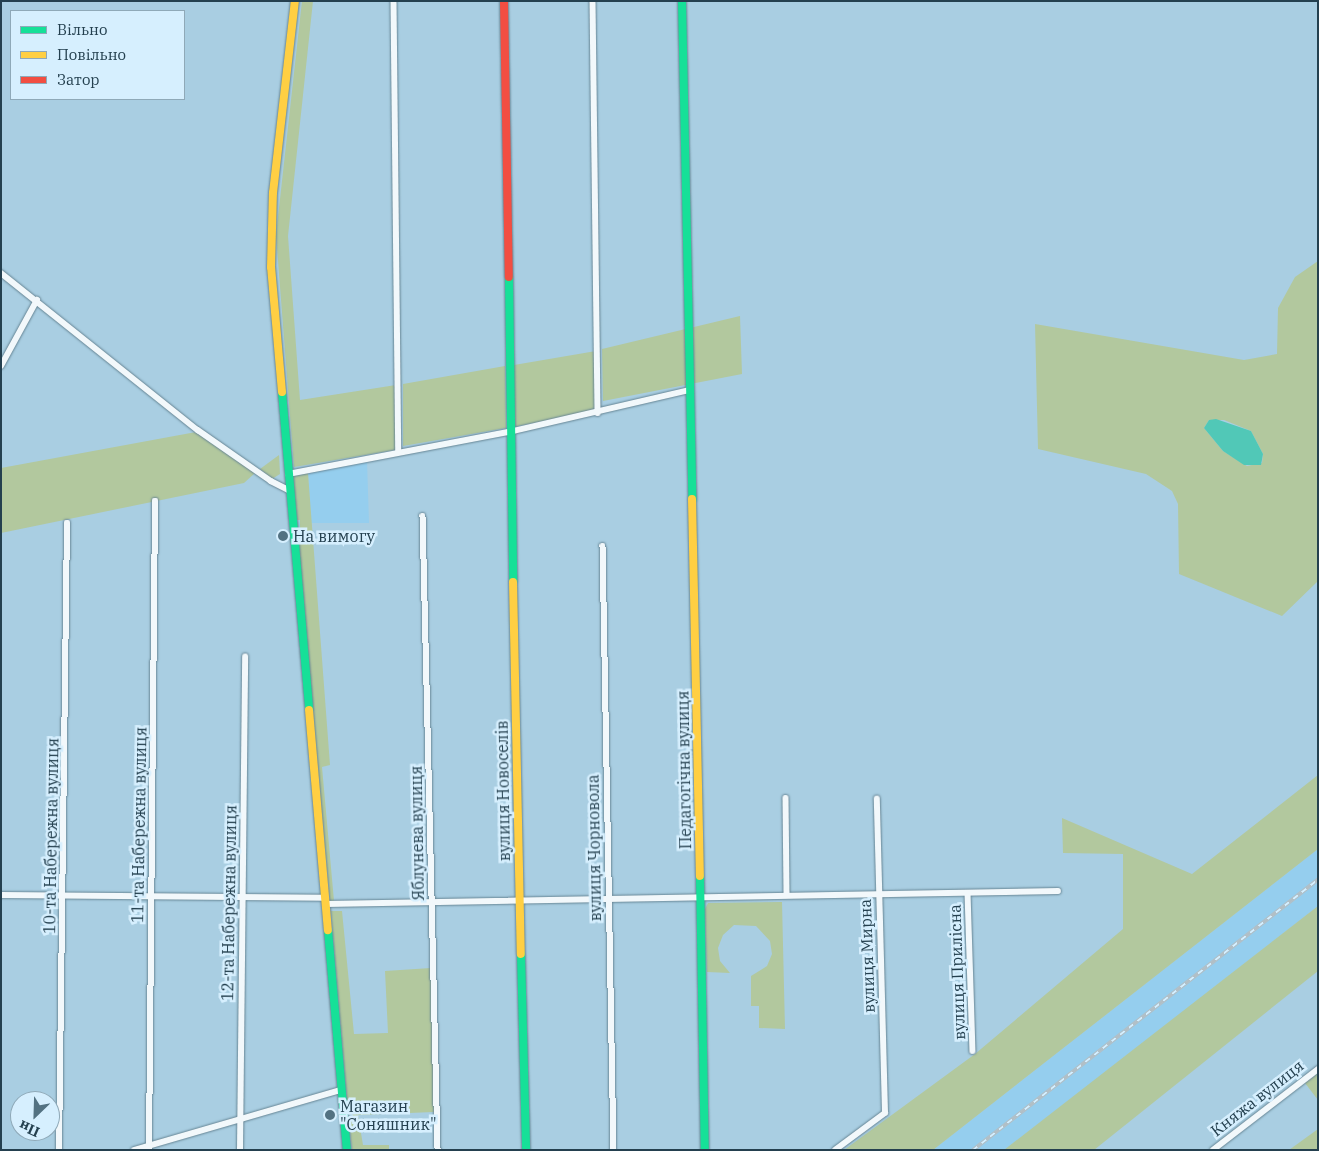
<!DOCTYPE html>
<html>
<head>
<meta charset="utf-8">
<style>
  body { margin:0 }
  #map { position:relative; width:1319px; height:1151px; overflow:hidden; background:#a9cee2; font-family:"IBM Plex Serif",serif }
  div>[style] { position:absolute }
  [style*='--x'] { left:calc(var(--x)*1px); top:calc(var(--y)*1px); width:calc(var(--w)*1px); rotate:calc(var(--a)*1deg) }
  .built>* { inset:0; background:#95ceee }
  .green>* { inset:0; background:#b2c89e }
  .water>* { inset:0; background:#51c8b7 }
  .roads { filter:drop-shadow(0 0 1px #668594) drop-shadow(0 0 1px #668594) }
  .street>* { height:5.5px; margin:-2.75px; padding:0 2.75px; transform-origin:2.75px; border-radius:2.75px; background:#f2f8fb }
  .fast>* { height:8px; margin:-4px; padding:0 4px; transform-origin:4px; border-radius:4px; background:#16e098 }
  .slow>* { height:8px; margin:-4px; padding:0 4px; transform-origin:4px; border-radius:4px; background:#ffcf43 }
  .jam>* { height:8px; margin:-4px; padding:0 4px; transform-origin:4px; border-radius:4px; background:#f24e42 }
  .rail>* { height:4px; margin-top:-2px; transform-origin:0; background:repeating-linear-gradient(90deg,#d6effe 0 5.5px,#b4bec3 0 11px); box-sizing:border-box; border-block:1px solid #b4bec3 }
  .dots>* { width:14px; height:14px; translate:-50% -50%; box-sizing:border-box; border:2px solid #d6effe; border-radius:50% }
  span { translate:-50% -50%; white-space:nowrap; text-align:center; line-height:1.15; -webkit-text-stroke:5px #d6effe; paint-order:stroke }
  .poi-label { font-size:16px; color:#24404f }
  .left { translate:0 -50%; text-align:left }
  .street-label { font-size:16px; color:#24404f }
  .frame { position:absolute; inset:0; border:2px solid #24404f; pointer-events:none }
  .legend { position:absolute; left:10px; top:10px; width:175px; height:90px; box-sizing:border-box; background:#d6effe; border:1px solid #8fa9b8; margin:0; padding:6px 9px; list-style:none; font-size:15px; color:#24404f }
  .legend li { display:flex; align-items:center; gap:10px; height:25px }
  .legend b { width:25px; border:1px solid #8fa9b8 }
  .north { position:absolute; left:10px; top:1091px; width:50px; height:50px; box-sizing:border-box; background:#d6effe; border:1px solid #8fa9b8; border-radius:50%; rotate:204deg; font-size:14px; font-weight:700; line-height:20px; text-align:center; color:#24404f }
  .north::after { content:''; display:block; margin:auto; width:18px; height:22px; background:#537282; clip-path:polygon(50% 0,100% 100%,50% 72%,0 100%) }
</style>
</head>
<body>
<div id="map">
  <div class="built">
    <div style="clip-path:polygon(367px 461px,369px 523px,311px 523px,308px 473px)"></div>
    <div style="clip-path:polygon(1318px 849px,1318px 906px,1032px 1130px,1004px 1150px,933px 1150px)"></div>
  </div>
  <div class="green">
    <div style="clip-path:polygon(302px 1px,313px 1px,288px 236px,300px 400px,396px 385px,395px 450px,294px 467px,276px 235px)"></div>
    <div style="clip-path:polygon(evenodd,1318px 261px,1318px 581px,1282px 616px,1179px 574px,1178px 504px,1172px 491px,1146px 474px,1038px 449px,1035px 324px,1244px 360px,1277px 354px,1278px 308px,1295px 277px,1318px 261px,1209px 420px,1224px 420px,1251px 431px,1263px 454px,1262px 463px,1247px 466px,1223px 451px,1204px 428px,1209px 420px)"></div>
    <div style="clip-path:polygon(740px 316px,742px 374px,603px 401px,602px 349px)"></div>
    <div style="clip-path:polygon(596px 351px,595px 411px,513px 427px,514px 365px)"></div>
    <div style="clip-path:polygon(505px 366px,506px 428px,403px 446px,403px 384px)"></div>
    <div style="clip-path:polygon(196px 432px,255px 473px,244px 483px,1px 533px,1px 468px)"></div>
    <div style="clip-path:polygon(279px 455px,280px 474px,272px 479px,260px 469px)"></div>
    <div style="clip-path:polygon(308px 473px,330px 765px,322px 767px,334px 901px,330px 901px,297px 529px,300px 528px,300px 520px,296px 520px,293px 476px)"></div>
    <div style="clip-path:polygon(1318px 775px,1318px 849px,933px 1150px,844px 1150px,975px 1054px,1123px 929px,1123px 854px,1063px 853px,1062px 818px,1192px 874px)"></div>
    <div style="clip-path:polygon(782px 902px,785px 1029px,759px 1028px,759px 1006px,751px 1006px,751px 976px,767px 966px,772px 954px,770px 941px,756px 926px,734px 925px,723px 935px,718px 948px,720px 961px,730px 973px,707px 972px,705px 909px,708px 903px)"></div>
    <div style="clip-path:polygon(1318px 906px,1318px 971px,1094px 1150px,1004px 1150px)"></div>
    <div style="clip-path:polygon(331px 911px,342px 911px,354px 1034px,388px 1033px,385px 971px,431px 968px,434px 1112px,358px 1115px,363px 1145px,389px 1145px,389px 1150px,352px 1150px,349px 1120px,353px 1119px,352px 1110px,348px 1110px)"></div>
    <div style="clip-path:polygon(1318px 1073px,1318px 1100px,1305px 1083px)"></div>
    <div style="clip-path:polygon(1318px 1129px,1318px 1150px,1289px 1150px)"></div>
  </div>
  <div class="water">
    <div style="clip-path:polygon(1216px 419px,1251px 431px,1263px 454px,1261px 465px,1244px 465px,1223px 451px,1204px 428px,1209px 420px)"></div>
  </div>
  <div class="roads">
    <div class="street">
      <div style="--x:394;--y:1;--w:451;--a:89.4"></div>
      <div style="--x:593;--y:1;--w:412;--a:89.3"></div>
      <div style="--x:1;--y:273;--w:252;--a:38.6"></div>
      <div style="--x:198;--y:430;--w:89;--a:34.9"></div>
      <div style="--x:271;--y:481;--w:20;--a:27"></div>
      <div style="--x:1;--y:366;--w:75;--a:-61.4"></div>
      <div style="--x:288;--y:474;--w:225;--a:-10.8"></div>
      <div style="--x:509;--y:432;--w:185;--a:-13.1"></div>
      <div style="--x:423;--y:516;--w:634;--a:88.64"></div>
      <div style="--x:603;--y:546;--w:604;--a:88.96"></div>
      <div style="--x:786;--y:798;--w:97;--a:89.4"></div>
      <div style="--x:968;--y:893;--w:158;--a:88.2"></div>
      <div style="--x:1;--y:895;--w:324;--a:0.5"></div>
      <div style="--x:326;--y:904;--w:732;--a:-1.02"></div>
      <div style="--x:59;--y:1150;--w:627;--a:-89.27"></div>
      <div style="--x:134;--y:1150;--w:216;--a:-16.2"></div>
      <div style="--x:149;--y:1150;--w:649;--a:-89.47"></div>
      <div style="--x:240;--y:1150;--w:493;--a:-89.4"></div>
      <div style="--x:835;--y:1150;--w:62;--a:-36.5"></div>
      <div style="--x:885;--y:1113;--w:314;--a:-91.5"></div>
      <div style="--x:1213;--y:1150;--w:133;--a:-37.6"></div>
    </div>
    <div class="fast">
      <div style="--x:682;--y:1;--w:498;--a:88.8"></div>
      <div style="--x:509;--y:277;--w:305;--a:89.2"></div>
      <div style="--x:282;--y:392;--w:319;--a:85.1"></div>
      <div style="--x:700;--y:876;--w:274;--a:89"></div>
      <div style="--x:328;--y:930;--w:221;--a:85.1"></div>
      <div style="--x:521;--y:954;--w:196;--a:88.5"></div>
    </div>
    <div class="slow">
      <div style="--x:282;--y:392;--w:125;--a:-95"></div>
      <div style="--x:271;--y:267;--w:74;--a:-88.5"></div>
      <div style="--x:273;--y:193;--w:193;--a:-83.5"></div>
      <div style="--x:692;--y:499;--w:377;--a:88.8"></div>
      <div style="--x:513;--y:582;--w:372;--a:88.8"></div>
      <div style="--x:309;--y:710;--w:221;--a:85.1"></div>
    </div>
    <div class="jam">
      <div style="--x:504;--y:1;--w:276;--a:89"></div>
    </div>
  </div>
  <div class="rail">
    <div style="--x:973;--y:1150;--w:439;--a:-38.1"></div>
  </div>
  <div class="dots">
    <div style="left:283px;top:536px;background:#537282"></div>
    <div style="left:330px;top:1115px;background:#537282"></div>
  </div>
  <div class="poi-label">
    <span class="left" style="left:293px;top:536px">На вимогу</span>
    <span class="left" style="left:340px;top:1115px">Магазин<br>"Соняшник"</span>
  </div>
  <div class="street-label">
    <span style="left:684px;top:770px;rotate:-91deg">Педагогічна вулиця</span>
    <span style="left:503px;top:791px;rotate:-91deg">вулиця Новоселів</span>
    <span style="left:139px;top:825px;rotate:-89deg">11-та Набережна вулиця</span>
    <span style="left:417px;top:833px;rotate:-91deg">Яблунева вулиця</span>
    <span style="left:51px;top:836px;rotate:-89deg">10-та Набережна вулиця</span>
    <span style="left:594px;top:848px;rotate:-91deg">вулиця Чорновола</span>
    <span style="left:229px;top:903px;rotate:-89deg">12-та Набережна вулиця</span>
    <span style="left:867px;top:956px;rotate:-92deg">вулиця Мирна</span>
    <span style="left:957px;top:972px;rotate:-92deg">вулиця Прилісна</span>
    <span style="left:1257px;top:1098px;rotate:-38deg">Княжа вулиця</span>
  </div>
  <div class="frame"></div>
  <ul class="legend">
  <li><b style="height:6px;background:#16e098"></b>Вільно</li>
  <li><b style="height:6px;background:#ffcf43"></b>Повільно</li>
  <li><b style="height:6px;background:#f24e42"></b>Затор</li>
  </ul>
  <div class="north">Пн</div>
</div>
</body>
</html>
